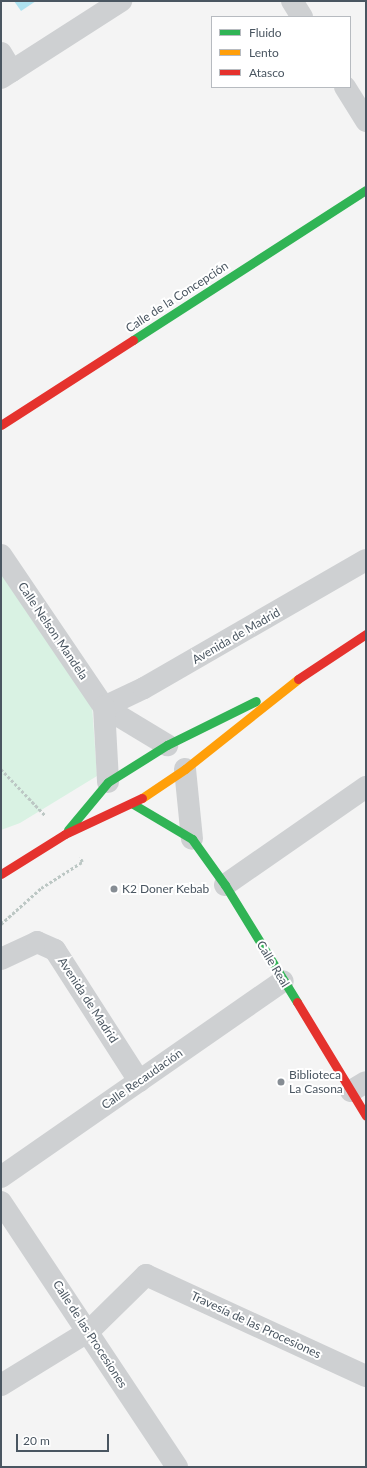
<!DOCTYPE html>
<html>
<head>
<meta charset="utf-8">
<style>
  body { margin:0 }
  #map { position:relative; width:367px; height:1468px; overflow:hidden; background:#f4f4f4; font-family:Lato,sans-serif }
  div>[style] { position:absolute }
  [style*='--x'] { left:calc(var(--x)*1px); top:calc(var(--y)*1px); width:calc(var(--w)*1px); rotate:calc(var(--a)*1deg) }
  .green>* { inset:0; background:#d9f2e3 }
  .water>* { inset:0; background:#aee2f0 }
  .path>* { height:2.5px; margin-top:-1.25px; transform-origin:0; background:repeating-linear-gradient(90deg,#bcc7c4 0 3px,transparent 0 5px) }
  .street>* { height:22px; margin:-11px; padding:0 11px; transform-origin:11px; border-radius:11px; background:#ced0d2 }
  .fast>* { height:9px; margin:-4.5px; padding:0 4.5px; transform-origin:4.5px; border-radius:4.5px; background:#30b455 }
  .slow>* { height:9px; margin:-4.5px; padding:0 4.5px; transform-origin:4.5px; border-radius:4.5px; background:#ff9f0a }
  .jam>* { height:9px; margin:-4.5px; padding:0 4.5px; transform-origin:4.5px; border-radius:4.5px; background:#e5322d }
  .dots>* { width:11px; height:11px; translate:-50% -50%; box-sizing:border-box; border:2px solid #fff; border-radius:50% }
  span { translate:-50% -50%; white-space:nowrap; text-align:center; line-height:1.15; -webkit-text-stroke:4px #fff; paint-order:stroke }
  .street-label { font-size:12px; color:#4a5661 }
  .poi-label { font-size:12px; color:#4a5661 }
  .left { translate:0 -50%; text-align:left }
  .frame { position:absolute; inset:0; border:2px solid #4a5661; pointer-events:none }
  .legend { position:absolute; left:211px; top:16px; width:140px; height:72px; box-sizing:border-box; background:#fff; border:1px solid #b7bbc0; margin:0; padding:5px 7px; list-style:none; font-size:12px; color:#4a5661 }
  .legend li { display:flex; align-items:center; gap:8px; height:20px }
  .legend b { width:20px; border:1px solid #b7bbc0 }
  .scale { position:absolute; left:16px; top:1434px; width:93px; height:18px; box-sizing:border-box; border:2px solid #4a5661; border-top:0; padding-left:5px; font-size:12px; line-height:14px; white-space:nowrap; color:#4a5661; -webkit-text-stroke:3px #fff; paint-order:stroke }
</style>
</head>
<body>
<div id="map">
  <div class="green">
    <div style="clip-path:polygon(1px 571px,92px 705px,97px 776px,20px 823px,1px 830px)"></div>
  </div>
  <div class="water">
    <div style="clip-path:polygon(14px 1px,36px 1px,21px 11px)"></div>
  </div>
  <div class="path">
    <div style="--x:1;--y:769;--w:64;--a:46.3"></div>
    <div style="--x:1;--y:924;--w:54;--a:-42"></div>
    <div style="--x:41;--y:888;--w:49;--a:-32.4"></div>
    <div style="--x:82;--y:862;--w:5;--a:-112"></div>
  </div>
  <div class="street">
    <div style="--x:292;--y:1;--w:19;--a:58"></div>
    <div style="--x:1;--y:53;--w:21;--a:59"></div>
    <div style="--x:1;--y:78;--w:143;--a:-32.7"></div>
    <div style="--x:345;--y:87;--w:40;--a:58"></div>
    <div style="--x:1;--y:555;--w:184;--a:55.9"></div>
    <div style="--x:104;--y:707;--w:74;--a:31.1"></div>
    <div style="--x:104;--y:707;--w:44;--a:-25.4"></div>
    <div style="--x:144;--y:688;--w:256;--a:-30"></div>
    <div style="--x:104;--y:707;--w:75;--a:86.9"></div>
    <div style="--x:185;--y:769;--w:70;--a:84.3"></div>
    <div style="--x:225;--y:885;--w:172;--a:-34.8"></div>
    <div style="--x:1;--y:959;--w:40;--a:-25"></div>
    <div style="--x:37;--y:942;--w:20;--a:24"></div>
    <div style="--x:55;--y:950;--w:156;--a:57.3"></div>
    <div style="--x:351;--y:1091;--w:17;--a:-31"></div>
    <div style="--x:1;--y:1177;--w:343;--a:-34.8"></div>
    <div style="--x:1;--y:1202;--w:318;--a:56.4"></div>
    <div style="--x:1;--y:1385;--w:103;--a:-31.5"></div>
    <div style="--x:89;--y:1331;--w:80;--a:-44.5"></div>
    <div style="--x:146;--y:1275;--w:242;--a:24.7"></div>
  </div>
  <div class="fast">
    <div style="--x:133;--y:340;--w:277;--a:-32.8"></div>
    <div style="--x:133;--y:804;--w:69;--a:30.7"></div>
    <div style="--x:192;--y:839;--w:57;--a:54.3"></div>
    <div style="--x:225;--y:885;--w:137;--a:58.4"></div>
    <div style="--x:68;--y:830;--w:62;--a:-50.2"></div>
    <div style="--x:108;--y:782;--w:70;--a:-32.1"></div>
    <div style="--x:167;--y:745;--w:99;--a:-26.3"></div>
  </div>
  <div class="slow">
    <div style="--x:142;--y:798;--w:52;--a:-34"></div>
    <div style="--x:185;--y:769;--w:144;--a:-38.5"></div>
  </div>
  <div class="jam">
    <div style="--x:1;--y:425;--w:157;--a:-32.8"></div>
    <div style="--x:298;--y:679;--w:82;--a:-33.5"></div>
    <div style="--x:1;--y:874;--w:75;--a:-32"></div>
    <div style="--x:65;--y:834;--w:85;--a:-25.1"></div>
    <div style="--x:297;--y:1002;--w:133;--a:58.8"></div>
  </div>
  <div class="dots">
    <div style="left:114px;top:889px;background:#868d94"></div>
    <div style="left:281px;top:1082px;background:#868d94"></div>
  </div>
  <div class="street-label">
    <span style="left:177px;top:297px;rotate:-33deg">Calle de la Concepción</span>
    <span style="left:53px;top:631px;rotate:56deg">Calle Nelson Mandela</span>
    <span style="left:236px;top:636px;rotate:-30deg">Avenida de Madrid</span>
    <span style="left:273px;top:964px;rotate:59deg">Calle Real</span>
    <span style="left:88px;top:1000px;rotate:57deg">Avenida de Madrid</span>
    <span style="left:142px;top:1079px;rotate:-35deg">Calle Recaudación</span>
    <span style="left:256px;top:1325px;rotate:25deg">Travesía de las Procesiones</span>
    <span style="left:90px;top:1334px;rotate:57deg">Calle de las Procesiones</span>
  </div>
  <div class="poi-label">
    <span class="left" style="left:122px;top:889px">K2 Doner Kebab</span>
    <span class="left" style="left:289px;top:1082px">Biblioteca<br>La Casona</span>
  </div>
  <div class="frame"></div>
  <ul class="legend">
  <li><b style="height:5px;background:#30b455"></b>Fluido</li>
  <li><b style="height:5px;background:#ff9f0a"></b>Lento</li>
  <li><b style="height:5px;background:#e5322d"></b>Atasco</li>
  </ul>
  <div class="scale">20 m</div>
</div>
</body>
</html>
